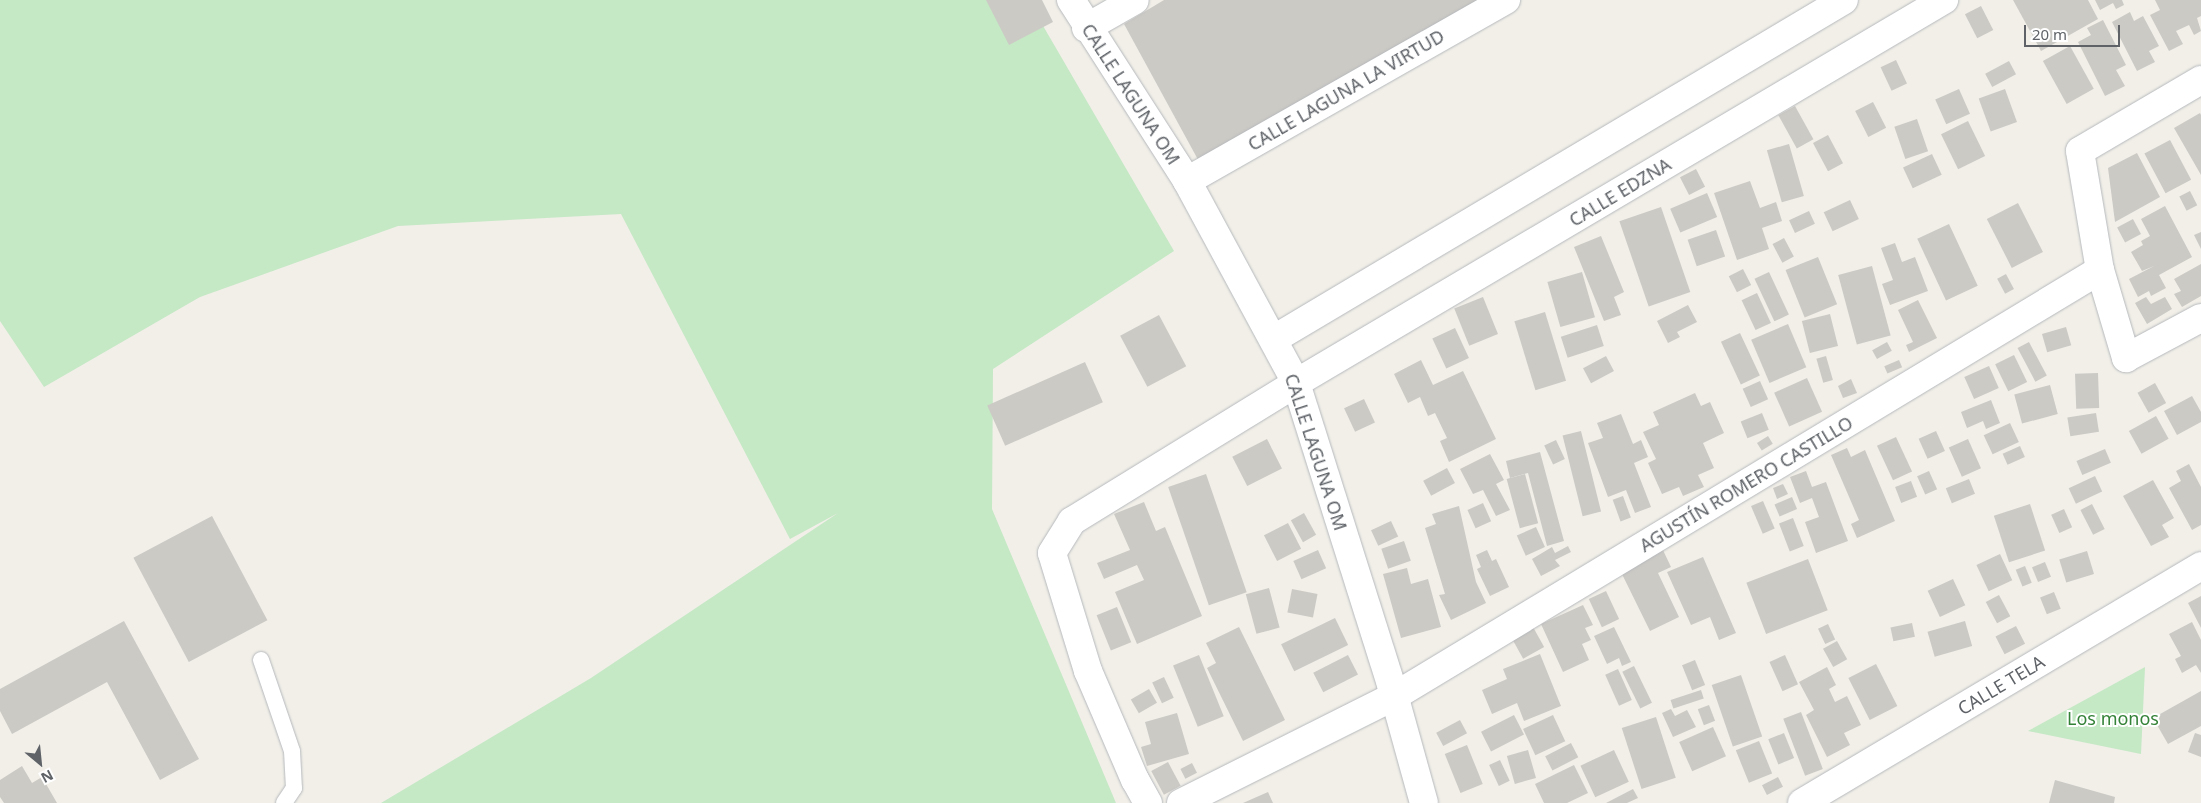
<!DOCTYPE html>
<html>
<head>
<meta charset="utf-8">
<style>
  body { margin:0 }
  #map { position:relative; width:2201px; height:803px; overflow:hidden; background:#f1efe8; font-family:"Noto Sans",sans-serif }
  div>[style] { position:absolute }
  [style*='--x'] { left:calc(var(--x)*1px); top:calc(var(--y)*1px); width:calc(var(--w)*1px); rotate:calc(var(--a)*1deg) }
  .green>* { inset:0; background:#c5e8c5 }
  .building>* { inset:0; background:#cccac5; transform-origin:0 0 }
  .roads { filter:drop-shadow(0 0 1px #b5b8bc) drop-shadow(0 0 1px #b5b8bc) }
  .lane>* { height:16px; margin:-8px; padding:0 8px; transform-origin:8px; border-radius:8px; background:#fff }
  .street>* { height:28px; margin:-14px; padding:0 14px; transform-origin:14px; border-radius:14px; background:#fff }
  span { translate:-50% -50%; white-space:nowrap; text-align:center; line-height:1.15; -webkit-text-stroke:4px #fff; paint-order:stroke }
  .street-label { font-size:18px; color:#5f6368 }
  .park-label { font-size:18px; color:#348238 }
  .north { position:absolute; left:15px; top:738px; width:50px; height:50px; -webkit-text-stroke:4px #fff; paint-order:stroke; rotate:152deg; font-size:14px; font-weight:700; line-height:20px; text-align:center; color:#5f6368 }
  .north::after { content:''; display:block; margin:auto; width:18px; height:22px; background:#5f6368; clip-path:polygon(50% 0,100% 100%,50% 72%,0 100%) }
  .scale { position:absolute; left:2024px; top:25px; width:96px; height:22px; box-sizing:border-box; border:2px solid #5f6368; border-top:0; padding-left:6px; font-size:15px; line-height:18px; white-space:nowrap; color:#5f6368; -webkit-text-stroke:4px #fff; paint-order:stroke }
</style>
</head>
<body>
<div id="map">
  <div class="green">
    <div style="clip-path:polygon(0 0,1028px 0,1174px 251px,993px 369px,992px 509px,1116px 803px,381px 803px,591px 678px,838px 513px,790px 539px,621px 214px,398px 226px,200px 297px,44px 387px,0 321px)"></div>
    <div style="clip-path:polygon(2145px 667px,2141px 754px,2028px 731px)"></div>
  </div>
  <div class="building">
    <div style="clip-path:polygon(986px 0,1042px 0,1053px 22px,1009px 45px)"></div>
    <div style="clip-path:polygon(1164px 0,1491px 0,1202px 167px,1124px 24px)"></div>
    <div style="clip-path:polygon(2013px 0,2088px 0,2098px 19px,2041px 51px)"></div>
    <div style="clip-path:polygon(2095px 0,2122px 0,2124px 5px,2116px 9px,2113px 3px,2100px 10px)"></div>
    <div style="clip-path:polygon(2155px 0,2201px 0,2201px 16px,2197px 18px,2201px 31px,2194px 35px,2189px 25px,2176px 31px,2183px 44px,2169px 51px,2150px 15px,2160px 10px)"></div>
    <div style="left:1981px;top:6px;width:27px;height:18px;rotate:63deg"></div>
    <div style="clip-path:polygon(2130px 12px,2134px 21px,2143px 16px,2159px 46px,2149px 51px,2155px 62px,2137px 71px,2112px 22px)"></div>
    <div style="clip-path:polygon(2103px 20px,2126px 65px,2116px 70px,2125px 86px,2105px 96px,2078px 42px,2091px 35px,2087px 28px)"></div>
    <div style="left:2070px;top:46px;width:49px;height:31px;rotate:61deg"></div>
    <div style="left:1896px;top:60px;width:26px;height:17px;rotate:65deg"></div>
    <div style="left:2009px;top:61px;width:15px;height:27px;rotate:62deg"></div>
    <div style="left:1959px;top:89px;width:27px;height:26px;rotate:66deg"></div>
    <div style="left:2005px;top:89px;width:35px;height:28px;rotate:70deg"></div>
    <div style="left:1873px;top:102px;width:29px;height:20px;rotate:63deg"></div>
    <div style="left:1795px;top:106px;width:38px;height:19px;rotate:61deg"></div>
    <div style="clip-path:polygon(2200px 113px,2201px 115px,2201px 175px,2174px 128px)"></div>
    <div style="left:1917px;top:119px;width:34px;height:24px;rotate:71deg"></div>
    <div style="left:1968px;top:121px;width:39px;height:30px;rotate:64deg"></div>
    <div style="left:1828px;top:135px;width:32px;height:17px;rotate:62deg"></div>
    <div style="left:2170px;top:140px;width:45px;height:29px;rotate:62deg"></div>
    <div style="left:1789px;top:144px;width:54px;height:23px;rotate:74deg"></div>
    <div style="clip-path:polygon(2137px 153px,2160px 197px,2115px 222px,2108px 168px)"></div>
    <div style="left:1932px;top:154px;width:23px;height:32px;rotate:65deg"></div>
    <div style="left:1696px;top:169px;width:20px;height:18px;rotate:63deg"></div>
    <div style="clip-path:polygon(1750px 181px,1760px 208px,1776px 202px,1782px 221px,1762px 228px,1769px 249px,1737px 260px,1714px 193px)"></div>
    <div style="left:2190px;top:191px;width:16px;height:12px;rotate:63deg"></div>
    <div style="left:1707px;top:193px;width:26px;height:40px;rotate:67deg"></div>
    <div style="left:1850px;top:200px;width:21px;height:29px;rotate:65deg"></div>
    <div style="left:2018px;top:203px;width:55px;height:35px;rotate:63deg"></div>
    <div style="clip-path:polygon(2165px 206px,2192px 257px,2159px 275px,2166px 288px,2151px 296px,2149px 291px,2138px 297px,2129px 279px,2154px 266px,2142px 271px,2131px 252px,2143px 245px,2141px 241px,2150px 236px,2141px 219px)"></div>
    <div style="left:1661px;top:207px;width:90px;height:44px;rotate:71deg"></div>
    <div style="left:1809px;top:211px;width:14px;height:22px;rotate:65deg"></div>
    <div style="left:2133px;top:219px;width:17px;height:18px;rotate:62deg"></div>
    <div style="left:1949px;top:224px;width:68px;height:35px;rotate:65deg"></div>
    <div style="left:1716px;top:230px;width:28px;height:30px;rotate:71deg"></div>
    <div style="clip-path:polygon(2201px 232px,2201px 249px,2194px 235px)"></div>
    <div style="clip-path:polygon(1601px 236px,1624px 292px,1614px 297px,1621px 315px,1604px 321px,1574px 247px)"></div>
    <div style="left:1784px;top:238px;width:21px;height:13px;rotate:62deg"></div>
    <div style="clip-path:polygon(1895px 243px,1902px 262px,1915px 257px,1928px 291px,1890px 305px,1882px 284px,1893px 280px,1881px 248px)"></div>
    <div style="left:1818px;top:257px;width:51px;height:35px;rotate:68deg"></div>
    <div style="clip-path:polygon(2201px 264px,2201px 296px,2182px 307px,2174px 294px,2181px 291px,2174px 279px)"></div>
    <div style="left:1872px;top:266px;width:72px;height:35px;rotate:75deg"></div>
    <div style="left:1743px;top:269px;width:18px;height:16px;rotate:63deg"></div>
    <div style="left:1582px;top:272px;width:47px;height:36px;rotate:74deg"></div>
    <div style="left:1769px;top:272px;width:47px;height:16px;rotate:65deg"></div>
    <div style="left:2006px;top:274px;width:17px;height:10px;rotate:62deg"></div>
    <div style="left:1757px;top:293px;width:33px;height:17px;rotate:65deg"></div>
    <div style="left:1483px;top:297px;width:40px;height:31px;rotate:68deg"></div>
    <div style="clip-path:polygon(2146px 297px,2151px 304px,2165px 297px,2172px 309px,2147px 324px,2135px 303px)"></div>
    <div style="clip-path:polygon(1918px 300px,1937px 338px,1909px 352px,1906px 345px,1913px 342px,1898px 310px)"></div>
    <div style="clip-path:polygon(1688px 305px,1697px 322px,1677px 332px,1680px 337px,1668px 343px,1657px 321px)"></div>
    <div style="left:1545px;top:312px;width:72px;height:32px;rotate:73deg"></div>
    <div style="left:1830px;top:314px;width:33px;height:29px;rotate:76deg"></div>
    <div style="left:1159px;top:315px;width:58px;height:44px;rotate:62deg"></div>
    <div style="left:1788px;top:324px;width:47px;height:40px;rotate:67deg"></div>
    <div style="left:1597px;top:325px;width:22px;height:38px;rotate:72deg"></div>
    <div style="left:2066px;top:327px;width:19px;height:25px;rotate:74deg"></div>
    <div style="left:1455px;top:328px;width:33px;height:25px;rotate:65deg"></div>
    <div style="left:1740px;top:333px;width:47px;height:21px;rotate:65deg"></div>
    <div style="left:1887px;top:342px;width:10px;height:17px;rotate:61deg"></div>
    <div style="left:2029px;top:342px;width:38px;height:13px;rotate:62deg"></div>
    <div style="left:2014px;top:355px;width:30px;height:21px;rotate:64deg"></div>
    <div style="left:1606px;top:356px;width:17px;height:26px;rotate:62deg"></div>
    <div style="left:1826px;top:356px;width:25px;height:10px;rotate:74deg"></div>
    <div style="clip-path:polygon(1421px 360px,1433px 385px,1463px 371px,1496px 439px,1449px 462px,1440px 441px,1447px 438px,1435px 413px,1428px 416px,1420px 397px,1408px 403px,1394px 374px)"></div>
    <div style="left:1899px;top:360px;width:8px;height:16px;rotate:67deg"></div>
    <div style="left:1085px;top:362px;width:44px;height:107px;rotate:66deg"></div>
    <div style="left:1989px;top:366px;width:24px;height:27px;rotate:66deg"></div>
    <div style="left:2098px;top:373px;width:35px;height:23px;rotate:88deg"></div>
    <div style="left:1807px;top:378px;width:37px;height:36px;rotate:66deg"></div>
    <div style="clip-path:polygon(1851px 379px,1857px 393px,1843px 398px,1838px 386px)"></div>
    <div style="left:1760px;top:381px;width:20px;height:19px;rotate:66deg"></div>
    <div style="left:2155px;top:383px;width:23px;height:20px;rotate:61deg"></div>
    <div style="left:2050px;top:385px;width:30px;height:37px;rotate:75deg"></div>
    <div style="clip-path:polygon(1695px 393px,1701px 406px,1710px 402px,1724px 433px,1703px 443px,1714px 468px,1698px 475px,1704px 487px,1683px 496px,1679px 487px,1662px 494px,1648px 463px,1656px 459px,1643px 432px,1659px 425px,1653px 412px)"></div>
    <div style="clip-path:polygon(2192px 396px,2201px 412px,2201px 422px,2177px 435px,2164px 411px)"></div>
    <div style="left:1364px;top:399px;width:26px;height:22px;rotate:65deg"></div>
    <div style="clip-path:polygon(1991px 400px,2000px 423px,1986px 429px,1983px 421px,1967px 428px,1961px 412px)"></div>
    <div style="left:1762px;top:413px;width:18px;height:23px;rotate:68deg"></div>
    <div style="left:2096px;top:413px;width:19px;height:29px;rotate:81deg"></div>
    <div style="clip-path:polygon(1621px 414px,1633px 444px,1641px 440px,1648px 457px,1634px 463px,1651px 507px,1635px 513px,1626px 490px,1608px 497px,1588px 443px,1603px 438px,1597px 423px)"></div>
    <div style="left:2156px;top:416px;width:26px;height:31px;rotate:61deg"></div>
    <div style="left:2010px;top:423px;width:21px;height:29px;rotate:65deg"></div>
    <div style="left:1581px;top:431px;width:83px;height:19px;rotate:76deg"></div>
    <div style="left:1936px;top:431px;width:22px;height:19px;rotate:66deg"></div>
    <div style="left:1768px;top:436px;width:9px;height:13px;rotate:58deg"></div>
    <div style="left:1896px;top:437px;width:38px;height:21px;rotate:65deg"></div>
    <div style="left:1267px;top:439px;width:33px;height:39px;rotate:63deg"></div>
    <div style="left:1968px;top:439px;width:32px;height:21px;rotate:66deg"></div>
    <div style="left:1556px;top:440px;width:21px;height:13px;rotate:65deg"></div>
    <div style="left:2020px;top:446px;width:12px;height:19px;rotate:66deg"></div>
    <div style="clip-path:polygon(1847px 448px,1851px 457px,1865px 450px,1895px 521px,1857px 538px,1851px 524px,1859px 520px,1831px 455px)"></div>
    <div style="left:2105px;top:449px;width:15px;height:31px;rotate:67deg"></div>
    <div style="clip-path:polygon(1540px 452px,1564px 541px,1547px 546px,1528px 473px,1510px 478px,1506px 461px)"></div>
    <div style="clip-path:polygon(1490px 454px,1504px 480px,1496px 484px,1510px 510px,1496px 516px,1483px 490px,1473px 494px,1460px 469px)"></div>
    <div style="clip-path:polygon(2189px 464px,2201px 487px,2201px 525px,2192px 530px,2169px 488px,2181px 481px,2176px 471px)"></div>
    <div style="left:1447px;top:468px;width:17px;height:27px;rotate:62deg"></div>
    <div style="clip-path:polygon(1806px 471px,1812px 487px,1826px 482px,1848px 541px,1816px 553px,1805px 522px,1819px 517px,1812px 498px,1800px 503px,1790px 477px)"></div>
    <div style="left:1929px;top:471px;width:20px;height:13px;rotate:66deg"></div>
    <div style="left:1206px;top:474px;width:125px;height:40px;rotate:71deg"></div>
    <div style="left:1525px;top:474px;width:51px;height:19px;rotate:75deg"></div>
    <div style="left:2095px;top:476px;width:17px;height:29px;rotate:65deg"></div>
    <div style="left:1969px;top:479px;width:16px;height:25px;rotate:68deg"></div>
    <div style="clip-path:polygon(2153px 480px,2174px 518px,2162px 525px,2169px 537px,2151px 546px,2123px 496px)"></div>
    <div style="left:1911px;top:481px;width:17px;height:17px;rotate:69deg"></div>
    <div style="clip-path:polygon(1783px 484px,1788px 494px,1777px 499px,1773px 488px)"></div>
    <div style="left:1623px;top:496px;width:23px;height:11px;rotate:70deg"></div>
    <div style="left:1792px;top:497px;width:13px;height:19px;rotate:67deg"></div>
    <div style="left:1763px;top:501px;width:30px;height:13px;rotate:67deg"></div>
    <div style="clip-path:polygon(1144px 502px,1156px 531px,1165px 527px,1202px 616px,1137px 644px,1115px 592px,1144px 580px,1137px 565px,1104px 579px,1097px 563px,1130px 550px,1114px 514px)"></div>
    <div style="left:1483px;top:503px;width:20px;height:17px;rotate:66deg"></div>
    <div style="left:2030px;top:504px;width:49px;height:38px;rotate:72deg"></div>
    <div style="left:2092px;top:504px;width:28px;height:13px;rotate:63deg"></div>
    <div style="clip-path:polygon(1459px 506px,1476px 582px,1486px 603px,1451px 620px,1439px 595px,1445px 594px,1425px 528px,1436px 524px,1432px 514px)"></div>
    <div style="left:2064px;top:509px;width:20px;height:14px;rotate:66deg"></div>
    <div style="left:1304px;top:513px;width:25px;height:15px;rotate:61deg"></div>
    <div style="left:212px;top:516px;width:118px;height:89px;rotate:62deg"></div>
    <div style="left:1793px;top:518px;width:30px;height:15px;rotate:69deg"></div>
    <div style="left:1391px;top:521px;width:17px;height:22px;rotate:65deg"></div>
    <div style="left:1288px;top:523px;width:29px;height:27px;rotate:63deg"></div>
    <div style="left:1536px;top:527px;width:22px;height:21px;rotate:66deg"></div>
    <div style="left:1404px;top:541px;width:21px;height:24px;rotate:71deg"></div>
    <div style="clip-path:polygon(1568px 546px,1571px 552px,1555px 560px,1560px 566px,1541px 576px,1532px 559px,1552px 547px,1555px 553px)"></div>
    <div style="clip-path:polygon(1662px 548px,1671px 567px,1658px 573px,1679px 617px,1650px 631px,1619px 568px)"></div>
    <div style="left:1318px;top:550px;width:20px;height:27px;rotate:66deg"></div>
    <div style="clip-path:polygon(1487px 550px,1492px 561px,1496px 559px,1509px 587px,1490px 596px,1477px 569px,1481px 567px,1476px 555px)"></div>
    <div style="left:2087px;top:551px;width:24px;height:29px;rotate:73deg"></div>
    <div style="left:2000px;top:554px;width:29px;height:26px;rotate:65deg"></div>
    <div style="clip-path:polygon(1703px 557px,1736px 633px,1719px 640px,1710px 617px,1691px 625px,1667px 572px)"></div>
    <div style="left:1808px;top:559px;width:55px;height:66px;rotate:69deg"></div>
    <div style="left:2045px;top:562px;width:16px;height:14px;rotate:68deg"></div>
    <div style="left:2025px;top:566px;width:18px;height:10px;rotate:68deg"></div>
    <div style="clip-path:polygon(1407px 568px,1411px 584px,1428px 579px,1441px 627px,1401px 638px,1383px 574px)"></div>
    <div style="left:1953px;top:579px;width:29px;height:28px;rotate:65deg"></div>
    <div style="left:1269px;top:588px;width:41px;height:24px;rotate:75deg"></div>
    <div style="left:1292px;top:589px;width:26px;height:24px;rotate:11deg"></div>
    <div style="left:1606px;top:591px;width:31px;height:19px;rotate:65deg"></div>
    <div style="left:2054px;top:592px;width:18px;height:15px;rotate:68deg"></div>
    <div style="left:1999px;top:595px;width:24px;height:15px;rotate:62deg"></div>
    <div style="clip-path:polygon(2201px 596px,2201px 628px,2188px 603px)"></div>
    <div style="clip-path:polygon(1583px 605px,1593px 625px,1585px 628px,1591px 640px,1582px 644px,1589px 660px,1563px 672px,1541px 624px)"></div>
    <div style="left:1117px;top:607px;width:38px;height:22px;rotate:68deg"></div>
    <div style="left:1335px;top:618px;width:30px;height:60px;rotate:64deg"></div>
    <div style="clip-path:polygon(124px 621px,199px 759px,160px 780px,107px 682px,12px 734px,0 711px,0 689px)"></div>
    <div style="left:1965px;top:621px;width:26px;height:39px;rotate:74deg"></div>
    <div style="clip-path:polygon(2192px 622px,2201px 640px,2201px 673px,2196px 665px,2182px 673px,2175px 659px,2181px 656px,2169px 634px)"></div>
    <div style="left:1912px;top:623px;width:14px;height:22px;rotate:78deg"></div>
    <div style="left:1828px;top:624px;width:17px;height:11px;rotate:65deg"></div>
    <div style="left:2016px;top:626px;width:20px;height:23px;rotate:63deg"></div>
    <div style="clip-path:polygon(1239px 627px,1285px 720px,1243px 741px,1207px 668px,1216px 663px,1206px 643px)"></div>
    <div style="left:1533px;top:627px;width:23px;height:24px;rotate:61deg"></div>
    <div style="clip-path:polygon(1614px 627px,1631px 662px,1622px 666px,1619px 658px,1607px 664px,1594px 636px)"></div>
    <div style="left:1837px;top:641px;width:21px;height:16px;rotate:61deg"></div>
    <div style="clip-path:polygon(1540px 654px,1561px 706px,1524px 721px,1517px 703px,1492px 714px,1482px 690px,1507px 679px,1503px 669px)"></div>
    <div style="left:1199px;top:655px;width:66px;height:28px;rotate:68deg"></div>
    <div style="left:1348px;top:655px;width:22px;height:39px;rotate:63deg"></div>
    <div style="left:1785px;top:655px;width:32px;height:17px;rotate:66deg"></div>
    <div style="left:1695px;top:660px;width:27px;height:14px;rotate:68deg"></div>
    <div style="left:1876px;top:664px;width:47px;height:31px;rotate:63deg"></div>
    <div style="left:1634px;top:666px;width:41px;height:13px;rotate:64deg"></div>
    <div style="clip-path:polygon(1827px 667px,1836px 685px,1829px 689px,1835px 702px,1847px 696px,1861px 725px,1844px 733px,1850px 745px,1827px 757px,1806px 715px,1814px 710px,1799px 682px)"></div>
    <div style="left:1618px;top:669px;width:34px;height:14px;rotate:66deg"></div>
    <div style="left:1741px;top:675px;width:65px;height:31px;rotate:71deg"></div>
    <div style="left:1164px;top:677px;width:23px;height:13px;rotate:65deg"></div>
    <div style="left:1149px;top:689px;width:16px;height:21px;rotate:60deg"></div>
    <div style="left:1701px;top:690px;width:9px;height:32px;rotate:72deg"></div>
    <div style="clip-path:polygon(2201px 691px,2201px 726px,2168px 744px,2153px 718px)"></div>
    <div style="left:1709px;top:705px;width:17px;height:12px;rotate:69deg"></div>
    <div style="clip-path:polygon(1671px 709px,1675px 716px,1687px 710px,1696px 727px,1673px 737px,1662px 713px)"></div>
    <div style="left:1801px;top:712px;width:61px;height:19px;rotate:69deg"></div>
    <div style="clip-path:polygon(1177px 713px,1189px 754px,1147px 766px,1141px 747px,1151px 744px,1145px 722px)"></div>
    <div style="left:1514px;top:715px;width:22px;height:37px;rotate:63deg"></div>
    <div style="left:1553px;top:715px;width:29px;height:33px;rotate:65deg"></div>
    <div style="left:1656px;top:717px;width:64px;height:36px;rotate:72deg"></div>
    <div style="left:1460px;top:720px;width:15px;height:27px;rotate:62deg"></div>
    <div style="left:1713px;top:727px;width:32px;height:37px;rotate:66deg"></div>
    <div style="left:1784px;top:733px;width:27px;height:17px;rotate:68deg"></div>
    <div style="clip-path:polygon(2195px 733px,2201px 735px,2201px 757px,2188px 752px)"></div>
    <div style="left:1759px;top:741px;width:35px;height:25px;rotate:68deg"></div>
    <div style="left:1571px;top:743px;width:16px;height:29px;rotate:63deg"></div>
    <div style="left:1467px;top:745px;width:42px;height:24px;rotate:68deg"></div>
    <div style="left:1528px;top:750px;width:29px;height:22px;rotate:74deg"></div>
    <div style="left:1614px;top:750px;width:35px;height:37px;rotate:65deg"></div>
    <div style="left:1500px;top:760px;width:23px;height:12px;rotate:65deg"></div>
    <div style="left:1168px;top:762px;width:27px;height:19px;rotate:62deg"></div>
    <div style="left:1192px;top:763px;width:11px;height:13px;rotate:63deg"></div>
    <div style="clip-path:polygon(1574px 765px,1588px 793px,1567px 803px,1544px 803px,1535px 784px)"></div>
    <div style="clip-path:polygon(22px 766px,32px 783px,42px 777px,57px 803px,4px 803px,0 797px,0 780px)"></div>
    <div style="left:1778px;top:777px;width:11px;height:18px;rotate:63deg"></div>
    <div style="clip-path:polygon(2055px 780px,2115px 797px,2114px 803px,2049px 803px)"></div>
    <div style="clip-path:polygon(1633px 789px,1638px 798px,1627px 803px,1606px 803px)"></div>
    <div style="clip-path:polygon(1268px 792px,1273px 803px,1243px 803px)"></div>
  </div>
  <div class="roads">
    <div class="lane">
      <div style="--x:261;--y:660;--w:96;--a:71.2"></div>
      <div style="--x:292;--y:751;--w:37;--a:87"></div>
      <div style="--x:294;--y:788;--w:18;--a:124"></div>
    </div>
    <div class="street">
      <div style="--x:1071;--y:0;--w:215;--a:57.3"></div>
      <div style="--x:1187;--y:181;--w:230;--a:61.6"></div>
      <div style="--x:1296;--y:383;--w:316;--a:72.5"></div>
      <div style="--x:1391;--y:684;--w:123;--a:74.5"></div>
      <div style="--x:1086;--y:28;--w:56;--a:-29.7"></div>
      <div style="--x:2201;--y:80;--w:140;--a:149.6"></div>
      <div style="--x:2080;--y:151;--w:121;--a:80.5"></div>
      <div style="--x:2100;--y:270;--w:92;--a:73.5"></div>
      <div style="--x:2126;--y:358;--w:85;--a:-28.1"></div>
      <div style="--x:1187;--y:181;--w:367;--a:-29.6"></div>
      <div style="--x:1274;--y:339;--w:663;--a:-30.74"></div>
      <div style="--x:1148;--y:803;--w:26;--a:-119"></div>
      <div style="--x:1135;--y:780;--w:119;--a:-113.3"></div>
      <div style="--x:1088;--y:671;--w:123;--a:-107"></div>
      <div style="--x:1052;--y:553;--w:38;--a:-58"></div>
      <div style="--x:1072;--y:521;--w:263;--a:-31.6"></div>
      <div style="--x:1296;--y:383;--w:753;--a:-30.59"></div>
      <div style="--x:1181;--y:803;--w:237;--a:-26.6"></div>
      <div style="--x:1393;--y:697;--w:826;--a:-31.13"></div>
      <div style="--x:1802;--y:803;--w:464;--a:-30.7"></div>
    </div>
  </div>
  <div class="street-label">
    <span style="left:1346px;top:90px;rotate:-30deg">CALLE LAGUNA LA VIRTUD</span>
    <span style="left:1131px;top:94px;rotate:57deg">CALLE LAGUNA OM</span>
    <span style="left:1620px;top:192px;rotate:-31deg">CALLE EDZNA</span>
    <span style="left:1316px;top:452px;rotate:72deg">CALLE LAGUNA OM</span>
    <span style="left:1746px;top:484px;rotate:-31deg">AGUSTÍN ROMERO CASTILLO</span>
    <span style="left:2001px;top:685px;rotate:-31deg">CALLE TELA</span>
  </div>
  <div class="park-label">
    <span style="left:2113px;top:718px">Los monos</span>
  </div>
  <div class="north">N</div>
  <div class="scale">20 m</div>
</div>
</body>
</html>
